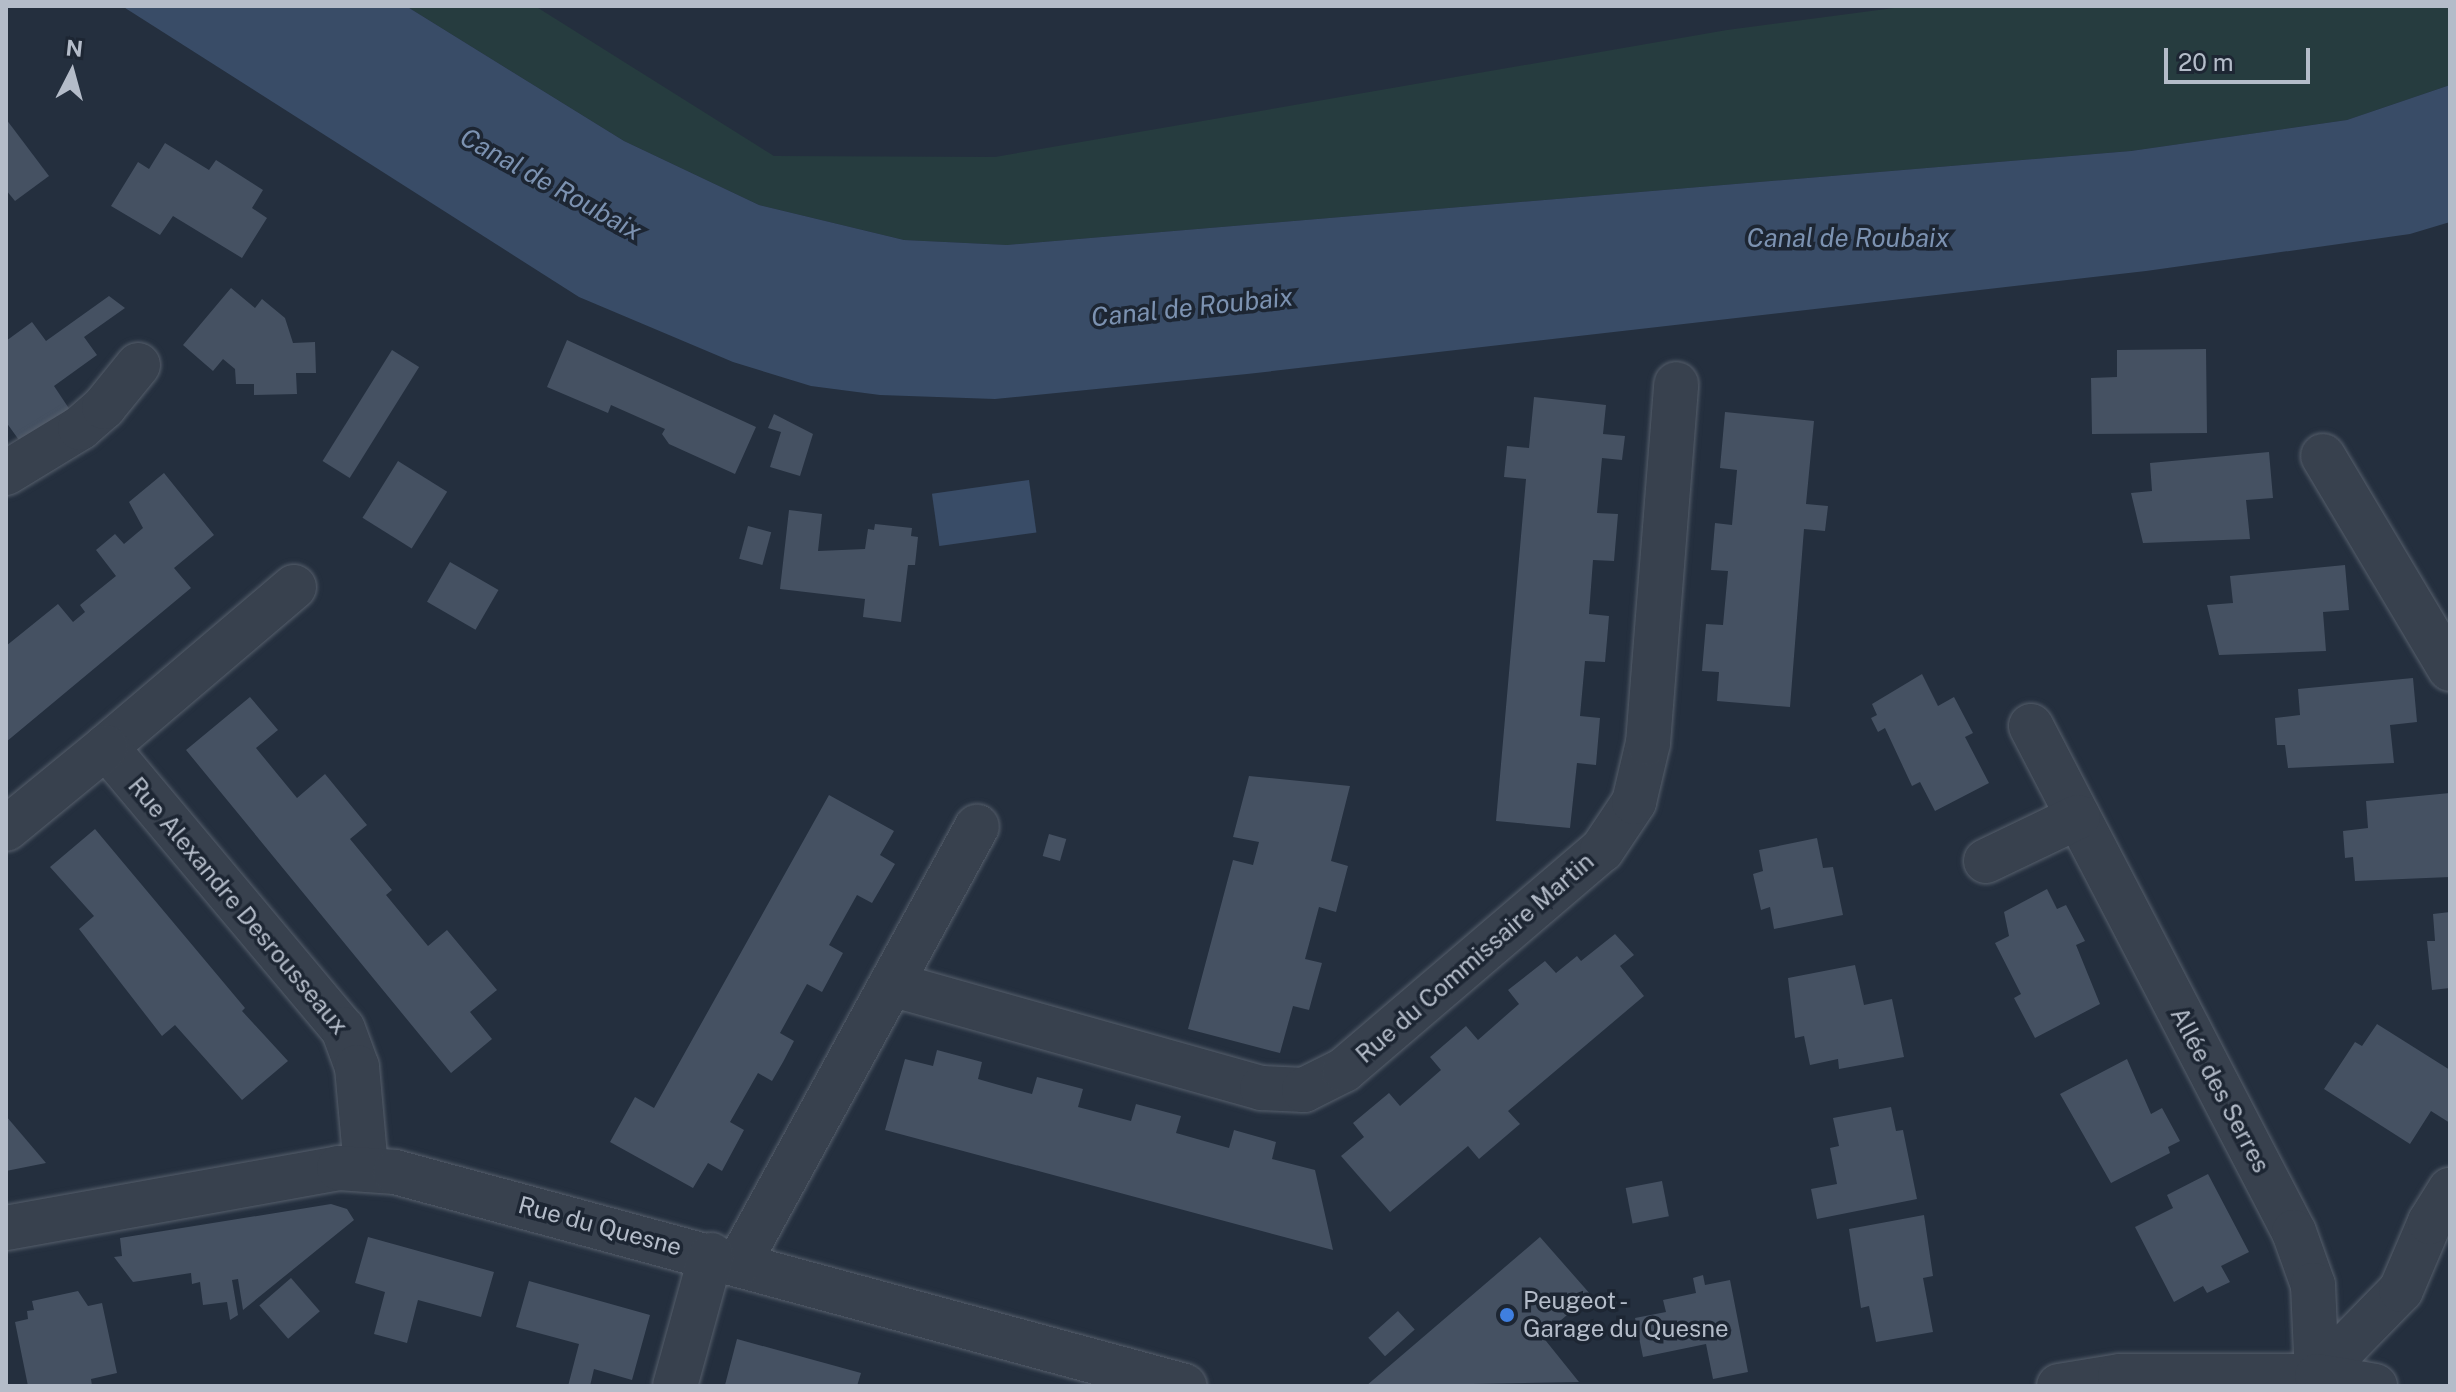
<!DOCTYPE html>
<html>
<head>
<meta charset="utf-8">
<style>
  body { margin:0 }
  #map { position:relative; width:2456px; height:1392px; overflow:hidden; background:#242f3e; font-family:"Public Sans",sans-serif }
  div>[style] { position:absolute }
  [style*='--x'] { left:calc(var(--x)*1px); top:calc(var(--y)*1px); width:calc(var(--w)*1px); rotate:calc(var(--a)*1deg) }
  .green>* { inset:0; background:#263c3f }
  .water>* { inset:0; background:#394c67; transform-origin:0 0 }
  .building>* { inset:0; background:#455162; transform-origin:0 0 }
  .roads { filter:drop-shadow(0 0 2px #565f6c) drop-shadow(0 0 2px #565f6c) }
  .minor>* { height:44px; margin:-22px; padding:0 22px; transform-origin:22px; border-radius:22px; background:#38414e }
  .dots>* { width:22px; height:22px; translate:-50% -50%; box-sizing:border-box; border:4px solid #1d2633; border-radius:50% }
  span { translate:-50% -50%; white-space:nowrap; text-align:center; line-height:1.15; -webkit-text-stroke:7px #1d2633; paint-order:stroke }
  .street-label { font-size:24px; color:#b4bcc9 }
  .poi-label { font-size:24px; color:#b4bcc9 }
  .left { translate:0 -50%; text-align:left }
  .water-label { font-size:26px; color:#7c92b1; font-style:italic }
  .frame { position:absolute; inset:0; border:8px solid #b4bcc9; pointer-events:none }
  .north { position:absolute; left:32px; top:32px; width:80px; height:80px; -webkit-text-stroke:6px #1d2633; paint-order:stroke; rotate:6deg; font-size:22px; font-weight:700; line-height:32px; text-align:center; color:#b4bcc9 }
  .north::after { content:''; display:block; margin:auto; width:28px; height:36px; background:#b4bcc9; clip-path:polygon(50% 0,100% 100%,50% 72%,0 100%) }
  .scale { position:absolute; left:2164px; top:48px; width:146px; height:36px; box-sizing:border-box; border:4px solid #b4bcc9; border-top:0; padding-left:10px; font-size:24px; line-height:28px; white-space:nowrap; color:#b4bcc9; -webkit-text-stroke:6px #1d2633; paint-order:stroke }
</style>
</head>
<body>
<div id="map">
  <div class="green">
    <div style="clip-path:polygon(406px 6px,535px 6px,774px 156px,995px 157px,1727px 30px,1909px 6px,2450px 6px,2450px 85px,2347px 120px,2131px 151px,1007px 245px,904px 240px,759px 205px,624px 141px)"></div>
  </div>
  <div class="water">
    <div style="clip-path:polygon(122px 6px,406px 6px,624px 141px,759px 205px,904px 240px,1007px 245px,2131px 151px,2347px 120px,2450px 85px,2450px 222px,2410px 234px,2146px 271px,1247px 374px,995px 399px,880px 395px,811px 386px,733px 362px,579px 297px)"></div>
    <div style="left:1029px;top:480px;width:53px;height:98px;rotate:82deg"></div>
  </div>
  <div class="building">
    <div style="clip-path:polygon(6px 119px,49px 176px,15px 201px,6px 190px)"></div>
    <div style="clip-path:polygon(165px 143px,209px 170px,216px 160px,263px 190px,252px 208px,267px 218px,242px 258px,173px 216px,160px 235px,111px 206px,138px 162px,149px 169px)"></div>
    <div style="clip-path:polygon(231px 288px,255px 308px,262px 299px,285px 318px,293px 343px,315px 342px,316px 373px,296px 373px,297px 394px,254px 395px,254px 384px,236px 384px,235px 369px,223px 359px,213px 371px,183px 345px)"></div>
    <div style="clip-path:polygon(109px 296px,125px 308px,84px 337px,97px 355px,54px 386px,72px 413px,24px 447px,6px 422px,6px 341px,32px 322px,46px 341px)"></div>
    <div style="clip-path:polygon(567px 340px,756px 427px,735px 474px,669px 444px,662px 434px,665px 429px,611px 405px,608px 413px,547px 387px)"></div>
    <div style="clip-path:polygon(2206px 349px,2207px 433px,2092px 434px,2091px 378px,2117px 377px,2117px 350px)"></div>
    <div style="left:392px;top:350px;width:32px;height:131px;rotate:32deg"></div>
    <div style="clip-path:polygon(1534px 397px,1606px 405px,1603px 434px,1625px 436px,1622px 460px,1602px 458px,1597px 513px,1618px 514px,1614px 561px,1593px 560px,1589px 614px,1609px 616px,1607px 640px,1605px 662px,1585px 661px,1580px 716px,1600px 718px,1596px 765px,1577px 763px,1570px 828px,1496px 821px,1526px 479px,1504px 477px,1507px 446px,1529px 448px)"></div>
    <div style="clip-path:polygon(1725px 412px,1814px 421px,1806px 504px,1828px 506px,1825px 531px,1804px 529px,1790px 707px,1717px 701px,1719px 672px,1702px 671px,1706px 624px,1723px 625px,1728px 571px,1711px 570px,1715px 523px,1732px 525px,1737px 470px,1720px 468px)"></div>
    <div style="clip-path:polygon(774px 414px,813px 434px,800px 476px,770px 467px,781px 432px,768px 428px)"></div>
    <div style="clip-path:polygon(2269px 452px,2273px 498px,2246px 500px,2250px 539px,2143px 543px,2131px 493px,2152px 491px,2150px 463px)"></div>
    <div style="left:398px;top:461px;width:58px;height:67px;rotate:32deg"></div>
    <div style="clip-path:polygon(164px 473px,214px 535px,174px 568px,191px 588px,6px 742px,6px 646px,58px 604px,73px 622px,85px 612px,80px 605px,116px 576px,96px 550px,115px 534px,124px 544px,143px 528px,129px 502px)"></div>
    <div style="clip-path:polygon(789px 510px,822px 514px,818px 551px,865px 549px,868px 529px,874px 530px,875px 524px,912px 528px,911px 536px,918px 537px,915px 565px,908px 565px,901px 622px,863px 617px,865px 599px,780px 589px)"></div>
    <div style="left:748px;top:526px;width:24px;height:34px;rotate:15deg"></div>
    <div style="left:450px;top:562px;width:56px;height:46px;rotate:30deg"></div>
    <div style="clip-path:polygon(2345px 565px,2349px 610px,2323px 612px,2326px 651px,2219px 655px,2207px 605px,2233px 603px,2230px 576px)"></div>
    <div style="clip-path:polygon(1922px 674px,1938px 706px,1954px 697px,1973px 733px,1965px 737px,1989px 783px,1935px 811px,1920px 782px,1912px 786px,1885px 728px,1878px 732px,1871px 718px,1877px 715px,1872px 704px)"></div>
    <div style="clip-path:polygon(2413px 678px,2417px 722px,2390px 725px,2394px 763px,2288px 768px,2285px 745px,2277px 745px,2275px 718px,2300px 715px,2298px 689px)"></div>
    <div style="clip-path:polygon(250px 697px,278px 730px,256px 748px,297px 798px,325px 774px,367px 825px,350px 839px,392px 890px,386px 895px,428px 946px,447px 930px,497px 990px,470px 1012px,492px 1039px,451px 1073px,186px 750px)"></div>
    <div style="clip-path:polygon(1249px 776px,1350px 786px,1331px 861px,1348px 866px,1336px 912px,1319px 907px,1305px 959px,1322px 963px,1315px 988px,1309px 1010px,1293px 1006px,1280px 1053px,1188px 1029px,1233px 860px,1253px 865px,1259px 842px,1233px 837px)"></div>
    <div style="clip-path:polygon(2450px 793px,2450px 877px,2355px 881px,2353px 857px,2345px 858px,2343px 831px,2368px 828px,2366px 801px)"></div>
    <div style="clip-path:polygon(829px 795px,894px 831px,880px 855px,895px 864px,872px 903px,857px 895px,829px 945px,843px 953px,822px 992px,807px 984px,780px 1033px,794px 1041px,783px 1062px,772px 1081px,758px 1073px,730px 1122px,744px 1130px,722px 1171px,708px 1163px,693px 1188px,610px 1142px,635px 1097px,654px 1108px)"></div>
    <div style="clip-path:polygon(95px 829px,245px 1008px,242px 1011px,288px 1061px,242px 1100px,175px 1025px,162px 1036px,79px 929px,94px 916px,50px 867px)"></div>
    <div style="left:1049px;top:834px;width:18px;height:23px;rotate:16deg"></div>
    <div style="clip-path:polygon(1817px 838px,1823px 868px,1833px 867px,1843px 915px,1774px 929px,1770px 907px,1761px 910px,1753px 874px,1763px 871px,1759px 850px)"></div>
    <div style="clip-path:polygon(2047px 889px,2057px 909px,2066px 905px,2085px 941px,2076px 945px,2100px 1004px,2035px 1038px,2014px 998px,2021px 994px,1995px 943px,2009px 936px,2004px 912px)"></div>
    <div style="clip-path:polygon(2450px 912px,2450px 988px,2432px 990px,2427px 941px,2435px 941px,2433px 914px)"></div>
    <div style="clip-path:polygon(1615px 934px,1634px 955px,1620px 966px,1644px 996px,1508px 1111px,1520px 1124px,1479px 1159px,1468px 1146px,1390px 1212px,1341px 1156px,1364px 1137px,1353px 1123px,1389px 1093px,1400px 1106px,1441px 1070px,1430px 1057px,1466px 1026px,1478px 1040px,1519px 1004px,1508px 990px,1545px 961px,1556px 973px,1577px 956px,1581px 961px)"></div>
    <div style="clip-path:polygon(1855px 965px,1864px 1005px,1892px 999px,1904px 1057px,1839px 1069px,1838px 1059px,1810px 1065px,1804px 1036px,1795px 1038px,1788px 978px)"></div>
    <div style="clip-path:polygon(2377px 1024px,2450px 1070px,2450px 1123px,2431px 1111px,2410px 1144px,2324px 1089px,2355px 1042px,2362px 1046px)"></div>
    <div style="clip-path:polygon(937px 1050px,982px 1062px,978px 1079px,1006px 1087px,1032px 1094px,1037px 1077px,1083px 1089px,1078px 1107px,1131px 1121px,1136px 1104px,1181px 1116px,1176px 1133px,1229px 1148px,1234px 1130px,1276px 1142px,1272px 1159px,1315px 1170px,1333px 1250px,885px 1130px,905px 1059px,933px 1066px)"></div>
    <div style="clip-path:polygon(2127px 1059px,2151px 1114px,2162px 1108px,2180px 1141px,2168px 1147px,2170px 1153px,2111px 1183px,2060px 1094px)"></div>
    <div style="clip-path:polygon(1891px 1107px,1896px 1131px,1903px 1130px,1917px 1199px,1817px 1219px,1811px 1189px,1837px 1184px,1830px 1148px,1839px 1146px,1833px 1118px)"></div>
    <div style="clip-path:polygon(6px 1116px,46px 1163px,6px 1171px)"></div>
    <div style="clip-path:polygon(2208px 1174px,2249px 1252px,2221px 1266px,2230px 1282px,2207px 1293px,2203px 1286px,2174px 1302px,2135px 1227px,2173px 1208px,2167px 1195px)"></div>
    <div style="left:1662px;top:1181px;width:36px;height:37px;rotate:79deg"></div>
    <div style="clip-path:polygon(331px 1204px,347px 1209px,354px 1220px,243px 1310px,238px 1279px,232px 1280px,238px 1315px,230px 1320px,227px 1302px,203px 1305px,200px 1282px,192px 1284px,191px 1273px,133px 1282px,114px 1257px,122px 1256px,120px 1238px)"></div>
    <div style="clip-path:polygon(1924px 1215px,1933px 1276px,1923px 1278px,1933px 1332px,1876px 1342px,1869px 1306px,1861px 1308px,1849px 1229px)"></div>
    <div style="clip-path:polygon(368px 1237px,494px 1272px,481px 1317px,418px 1300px,407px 1343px,374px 1334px,385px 1292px,355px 1283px)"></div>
    <div style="clip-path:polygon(1540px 1237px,1591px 1295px,1542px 1336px,1579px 1382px,1366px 1386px)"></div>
    <div style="clip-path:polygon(1703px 1275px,1705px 1285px,1730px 1280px,1748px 1372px,1713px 1379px,1706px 1344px,1643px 1357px,1635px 1318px,1666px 1312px,1663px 1300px,1696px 1293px,1693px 1278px)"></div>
    <div style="left:291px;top:1278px;width:44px;height:42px;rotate:49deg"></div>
    <div style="clip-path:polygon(529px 1281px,650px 1315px,632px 1380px,594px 1369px,590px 1386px,568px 1386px,579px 1344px,516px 1327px)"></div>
    <div style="clip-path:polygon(78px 1291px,88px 1306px,102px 1303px,117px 1373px,91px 1379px,92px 1386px,28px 1386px,15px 1322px,28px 1319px,27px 1311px,34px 1310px,32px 1301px)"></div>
    <div style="left:1398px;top:1311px;width:25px;height:40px;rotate:48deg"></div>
    <div style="clip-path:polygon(737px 1339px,861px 1373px,857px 1386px,725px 1385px)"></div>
  </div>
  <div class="roads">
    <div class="minor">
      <div style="--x:2323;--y:456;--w:248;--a:59.2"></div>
      <div style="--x:6;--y:473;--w:87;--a:-31.3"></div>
      <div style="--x:80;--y:428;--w:32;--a:-41"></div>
      <div style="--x:104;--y:407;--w:54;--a:-51"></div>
      <div style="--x:294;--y:587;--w:247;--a:139.6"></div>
      <div style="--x:106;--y:747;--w:368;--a:50"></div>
      <div style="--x:343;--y:1029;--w:40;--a:69.8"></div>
      <div style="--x:357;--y:1067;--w:101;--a:84.9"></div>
      <div style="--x:2031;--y:726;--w:570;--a:62.54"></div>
      <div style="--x:2294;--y:1232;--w:56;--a:70.3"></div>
      <div style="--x:2313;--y:1285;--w:91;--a:87.5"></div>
      <div style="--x:6;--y:829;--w:129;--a:-39.4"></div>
      <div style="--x:1986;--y:861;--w:102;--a:-25.6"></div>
      <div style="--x:891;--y:984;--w:385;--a:15.7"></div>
      <div style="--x:1262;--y:1088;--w:42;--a:2.7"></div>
      <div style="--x:1304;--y:1090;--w:45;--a:-26.6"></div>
      <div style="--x:1344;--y:1070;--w:339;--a:-40.5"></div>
      <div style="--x:1602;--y:850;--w:58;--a:-56.3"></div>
      <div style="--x:1634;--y:802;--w:61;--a:-76.7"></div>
      <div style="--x:1648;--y:743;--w:360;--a:-85.5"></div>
      <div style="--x:6;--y:1228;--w:338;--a:-10.2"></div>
      <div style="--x:339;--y:1168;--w:56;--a:4.1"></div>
      <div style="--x:395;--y:1172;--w:818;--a:15.16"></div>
      <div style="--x:739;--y:1263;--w:497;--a:-61.4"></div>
      <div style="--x:2317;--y:1376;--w:120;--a:-45.7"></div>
      <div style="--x:2401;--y:1290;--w:74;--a:-66.9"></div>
      <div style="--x:2430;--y:1222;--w:38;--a:-58"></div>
      <div style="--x:675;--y:1386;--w:136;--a:-74.6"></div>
      <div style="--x:2059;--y:1386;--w:62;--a:-9.3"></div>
      <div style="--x:2120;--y:1376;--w:197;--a:0"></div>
      <div style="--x:2317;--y:1376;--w:59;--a:9.8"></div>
    </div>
  </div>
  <div class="dots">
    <div style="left:1507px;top:1315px;background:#3f7fe0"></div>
  </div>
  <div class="street-label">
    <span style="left:238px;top:906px;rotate:50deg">Rue Alexandre Desrousseaux</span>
    <span style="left:1475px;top:958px;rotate:-41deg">Rue du Commissaire Martin</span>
    <span style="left:2220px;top:1090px;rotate:62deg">Allée des Serres</span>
    <span style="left:600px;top:1226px;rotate:15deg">Rue du Quesne</span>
  </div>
  <div class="poi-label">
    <span class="left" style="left:1523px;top:1315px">Peugeot -<br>Garage du Quesne</span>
  </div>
  <div class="water-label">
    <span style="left:551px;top:184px;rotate:29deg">Canal de Roubaix</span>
    <span style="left:1848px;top:238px">Canal de Roubaix</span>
    <span style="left:1192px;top:307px;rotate:-6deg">Canal de Roubaix</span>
  </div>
  <div class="frame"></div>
  <div class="north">N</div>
  <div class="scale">20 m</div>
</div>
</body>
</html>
